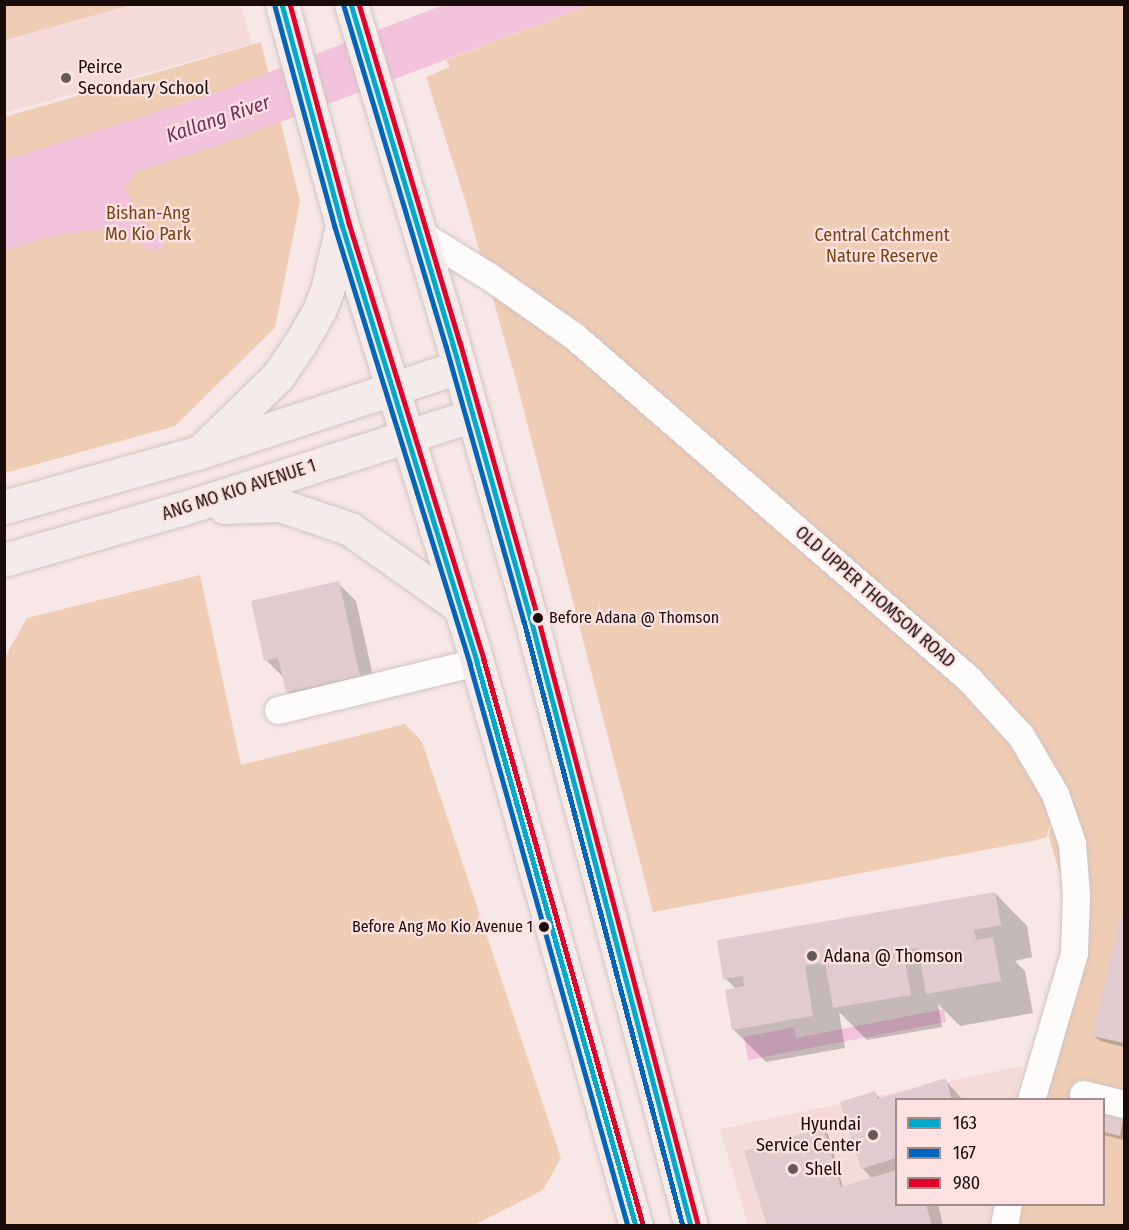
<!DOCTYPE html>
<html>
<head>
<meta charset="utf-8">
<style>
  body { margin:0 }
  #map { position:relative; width:1129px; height:1230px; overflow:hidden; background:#f7e8e7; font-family:"Fira Sans Condensed",sans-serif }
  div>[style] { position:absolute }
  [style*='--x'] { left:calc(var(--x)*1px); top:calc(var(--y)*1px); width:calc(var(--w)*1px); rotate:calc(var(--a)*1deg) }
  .built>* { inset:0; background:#f4dbda }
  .green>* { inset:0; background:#efccb4 }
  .water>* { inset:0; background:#f3c3dc }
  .shadow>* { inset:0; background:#0003 }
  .building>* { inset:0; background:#e0cbcf }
  .roads { filter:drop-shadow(0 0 2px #d2c3c2) drop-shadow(0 0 2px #d2c3c2) }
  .minor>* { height:27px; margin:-13.5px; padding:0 13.5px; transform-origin:13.5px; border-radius:13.5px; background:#fefcfb }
  .major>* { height:33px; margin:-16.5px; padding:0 16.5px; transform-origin:16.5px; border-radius:16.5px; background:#f4ecea }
  .bus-1>* { height:4.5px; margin:-2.25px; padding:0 2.25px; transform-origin:2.25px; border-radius:2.25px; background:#00a9ce }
  .bus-2>* { height:4.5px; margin:-2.25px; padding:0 2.25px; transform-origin:2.25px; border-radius:2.25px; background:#0065bd }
  .bus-3>* { height:4.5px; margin:-2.25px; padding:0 2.25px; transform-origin:2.25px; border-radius:2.25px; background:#e4002b }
  .dots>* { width:16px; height:16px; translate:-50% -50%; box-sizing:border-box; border:3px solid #fde2e1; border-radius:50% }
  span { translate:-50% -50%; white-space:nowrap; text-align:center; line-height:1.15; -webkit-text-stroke:4.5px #fde2e1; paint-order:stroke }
  .bus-label { font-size:16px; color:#1a0c0b }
  .left { translate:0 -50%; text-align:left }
  .right { translate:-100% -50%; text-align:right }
  .poi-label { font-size:18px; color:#1a0c0b }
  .park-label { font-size:18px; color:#774513 }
  .street-label { font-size:18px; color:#1a0c0b }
  .water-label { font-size:20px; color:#742d5c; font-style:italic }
  .frame { position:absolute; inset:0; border:6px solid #1a0c0b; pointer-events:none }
  .legend { position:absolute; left:895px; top:1098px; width:210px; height:108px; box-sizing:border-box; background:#fde2e1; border:2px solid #a28c8b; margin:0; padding:8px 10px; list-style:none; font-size:18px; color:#1a0c0b }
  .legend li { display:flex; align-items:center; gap:12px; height:30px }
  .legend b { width:30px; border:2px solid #a28c8b }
</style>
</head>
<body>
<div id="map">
  <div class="built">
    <div style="clip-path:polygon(5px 5px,241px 5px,252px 44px,5px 113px)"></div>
    <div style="clip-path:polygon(1022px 1066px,1017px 1099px,896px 1100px,896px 1204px,1001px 1205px,997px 1225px,748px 1225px,720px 1129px)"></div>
  </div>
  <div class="green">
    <div style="clip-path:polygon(5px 4px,131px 4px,131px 5px,5px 40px)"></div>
    <div style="clip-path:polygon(591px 5px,1124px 5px,1124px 1225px,1003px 1225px,1007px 1205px,1104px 1204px,1104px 1100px,1028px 1099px,1066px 944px,1062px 880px,1049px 837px,1052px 813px,1047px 837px,1033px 841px,653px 912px,517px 384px,466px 203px,426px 77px,450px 67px,446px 60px)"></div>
    <div style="clip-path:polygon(261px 42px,300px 201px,275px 328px,175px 426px,5px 473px,5px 117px)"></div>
    <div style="clip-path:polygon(200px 575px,241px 765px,405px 724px,422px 742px,561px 1158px,543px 1190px,474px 1225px,5px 1225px,5px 657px,27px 618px)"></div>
  </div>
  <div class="water">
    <div style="clip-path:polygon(443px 5px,591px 5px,214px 147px,134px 172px,125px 189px,138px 216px,166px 243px,157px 251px,100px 229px,52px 236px,5px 250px,5px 160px,215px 93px)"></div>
    <div style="clip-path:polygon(944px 1009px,946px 1022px,748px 1060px,744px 1037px,794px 1027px,796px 1038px)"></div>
  </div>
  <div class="shadow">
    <div style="clip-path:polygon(338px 583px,356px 601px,377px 693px,305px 709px,288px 692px,284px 678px,266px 660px)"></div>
    <div style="clip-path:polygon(995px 893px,1027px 926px,1032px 957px,1015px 961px,1025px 971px,1033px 1013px,960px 1026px,938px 1004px,942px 1027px,867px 1040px,839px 1012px,845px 1048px,766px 1062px,733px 1029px,736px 989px,725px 978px)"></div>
    <div style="clip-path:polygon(1122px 915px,1124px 916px,1124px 1047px,1100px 1041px,1094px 1036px)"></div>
    <div style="clip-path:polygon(945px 1080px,963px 1100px,896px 1100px,896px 1204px,938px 1204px,943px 1226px,768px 1226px,822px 1129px,828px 1134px,843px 1187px,873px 1179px,862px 1168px,875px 1093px,882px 1100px)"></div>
    <div style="clip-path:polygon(1104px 1110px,1124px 1115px,1124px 1140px,1104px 1135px)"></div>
  </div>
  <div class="building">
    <div style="clip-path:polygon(339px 581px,360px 676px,286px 692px,278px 658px,264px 661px,251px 601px)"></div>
    <div style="clip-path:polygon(995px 892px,1001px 925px,974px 930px,976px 940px,993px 937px,1001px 981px,926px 994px,918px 948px,903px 950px,911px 995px,833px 1008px,825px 962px,805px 966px,813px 1016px,732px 1030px,725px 990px,744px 986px,743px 976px,723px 979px,717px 940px)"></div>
    <div style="clip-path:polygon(1121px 914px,1124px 914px,1124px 1043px,1092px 1036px)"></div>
    <div style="clip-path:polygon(946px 1078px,952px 1100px,896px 1100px,896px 1158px,861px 1169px,840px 1102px,875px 1091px,878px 1099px)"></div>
    <div style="clip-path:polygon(1104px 1108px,1124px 1113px,1120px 1136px,1104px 1132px)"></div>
    <div style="clip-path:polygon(823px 1127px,841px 1187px,896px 1170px,896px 1204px,926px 1204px,932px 1226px,767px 1226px,744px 1151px)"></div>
  </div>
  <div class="roads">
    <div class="minor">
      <div style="--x:419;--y:233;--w:84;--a:31.8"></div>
      <div style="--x:490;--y:277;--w:103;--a:35.1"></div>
      <div style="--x:574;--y:336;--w:523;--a:40.97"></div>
      <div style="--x:969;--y:679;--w:77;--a:47.6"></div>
      <div style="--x:1021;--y:736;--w:67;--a:59.6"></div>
      <div style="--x:1055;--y:794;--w:52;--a:70.9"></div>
      <div style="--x:1072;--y:843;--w:52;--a:85.6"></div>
      <div style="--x:1076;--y:895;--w:58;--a:92"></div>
      <div style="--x:1074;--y:953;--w:153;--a:106.3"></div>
      <div style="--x:278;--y:710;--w:205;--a:-13.6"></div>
      <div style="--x:1083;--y:1094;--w:42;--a:13.7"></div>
      <div style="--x:1004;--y:1226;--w:22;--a:-80"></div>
    </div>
    <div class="major">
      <div style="--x:282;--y:4;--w:229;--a:74.8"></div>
      <div style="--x:342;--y:225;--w:457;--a:72.8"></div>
      <div style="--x:477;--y:662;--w:586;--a:74.26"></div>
      <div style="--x:351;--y:4;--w:355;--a:73.3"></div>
      <div style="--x:453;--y:344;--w:286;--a:74.2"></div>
      <div style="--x:531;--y:619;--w:628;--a:75.23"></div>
      <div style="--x:206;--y:446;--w:100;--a:-44.2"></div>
      <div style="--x:278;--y:376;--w:41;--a:-55.9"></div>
      <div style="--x:301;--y:342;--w:36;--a:-60"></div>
      <div style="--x:319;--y:311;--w:26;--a:-69"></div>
      <div style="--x:328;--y:287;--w:63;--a:-77.1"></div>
      <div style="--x:4;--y:507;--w:204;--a:-15.7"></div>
      <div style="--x:200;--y:452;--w:273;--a:-18.2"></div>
      <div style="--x:224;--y:507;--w:56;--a:-2"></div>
      <div style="--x:280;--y:505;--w:74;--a:18.9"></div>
      <div style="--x:350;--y:529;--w:135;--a:35.3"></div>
      <div style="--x:4;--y:560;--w:184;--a:-16.1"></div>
      <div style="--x:181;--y:509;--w:307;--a:-17.8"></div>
    </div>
  </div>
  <div class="bus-1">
    <div style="--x:282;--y:4;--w:229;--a:74.8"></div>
    <div style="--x:342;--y:225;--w:457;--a:72.8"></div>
    <div style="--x:477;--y:662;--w:586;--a:74.26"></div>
    <div style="--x:351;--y:4;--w:355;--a:73.3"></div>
    <div style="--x:453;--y:344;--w:286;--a:74.2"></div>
    <div style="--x:531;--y:619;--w:628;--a:75.23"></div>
  </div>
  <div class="bus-2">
    <div style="--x:275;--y:6;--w:229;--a:74.8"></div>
    <div style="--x:335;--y:227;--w:457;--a:72.8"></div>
    <div style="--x:470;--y:664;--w:584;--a:74.3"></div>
    <div style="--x:344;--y:6;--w:355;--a:73.3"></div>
    <div style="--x:446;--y:346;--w:286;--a:74.2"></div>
    <div style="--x:524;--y:621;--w:626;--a:75.28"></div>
  </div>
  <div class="bus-3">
    <div style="--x:290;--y:4;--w:227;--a:74.9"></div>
    <div style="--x:349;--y:223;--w:457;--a:72.8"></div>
    <div style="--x:484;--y:660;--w:586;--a:74.26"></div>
    <div style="--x:359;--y:4;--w:353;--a:73.4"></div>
    <div style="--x:460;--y:342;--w:286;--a:74.2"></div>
    <div style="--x:538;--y:617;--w:628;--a:75.23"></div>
  </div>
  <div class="dots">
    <div style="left:66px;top:78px;background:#675958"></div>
    <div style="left:538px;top:618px;background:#1a0c0b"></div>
    <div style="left:544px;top:927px;background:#1a0c0b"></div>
    <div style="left:812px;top:956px;background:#675958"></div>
    <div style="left:873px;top:1135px;background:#675958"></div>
    <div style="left:793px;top:1169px;background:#675958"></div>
  </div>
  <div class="bus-label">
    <span class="left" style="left:549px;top:618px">Before Adana @ Thomson</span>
    <span class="right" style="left:533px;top:927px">Before Ang Mo Kio Avenue 1</span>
  </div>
  <div class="poi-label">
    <span class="left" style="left:78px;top:78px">Peirce<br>Secondary School</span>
    <span class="left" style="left:824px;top:956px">Adana @ Thomson</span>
    <span class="right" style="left:861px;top:1135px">Hyundai<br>Service Center</span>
    <span class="left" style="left:805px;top:1169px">Shell</span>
  </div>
  <div class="park-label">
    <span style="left:148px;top:224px">Bishan-Ang<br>Mo Kio Park</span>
    <span style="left:882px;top:246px">Central Catchment<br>Nature Reserve</span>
  </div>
  <div class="street-label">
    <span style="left:239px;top:490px;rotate:-18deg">ANG MO KIO AVENUE 1</span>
    <span style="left:875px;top:597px;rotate:41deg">OLD UPPER THOMSON ROAD</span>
  </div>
  <div class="water-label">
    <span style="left:218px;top:119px;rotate:-19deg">Kallang River</span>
  </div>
  <div class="frame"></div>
  <ul class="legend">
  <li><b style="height:8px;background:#00a9ce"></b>163</li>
  <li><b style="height:8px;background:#0065bd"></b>167</li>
  <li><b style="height:8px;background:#e4002b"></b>980</li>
  </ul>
</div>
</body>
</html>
